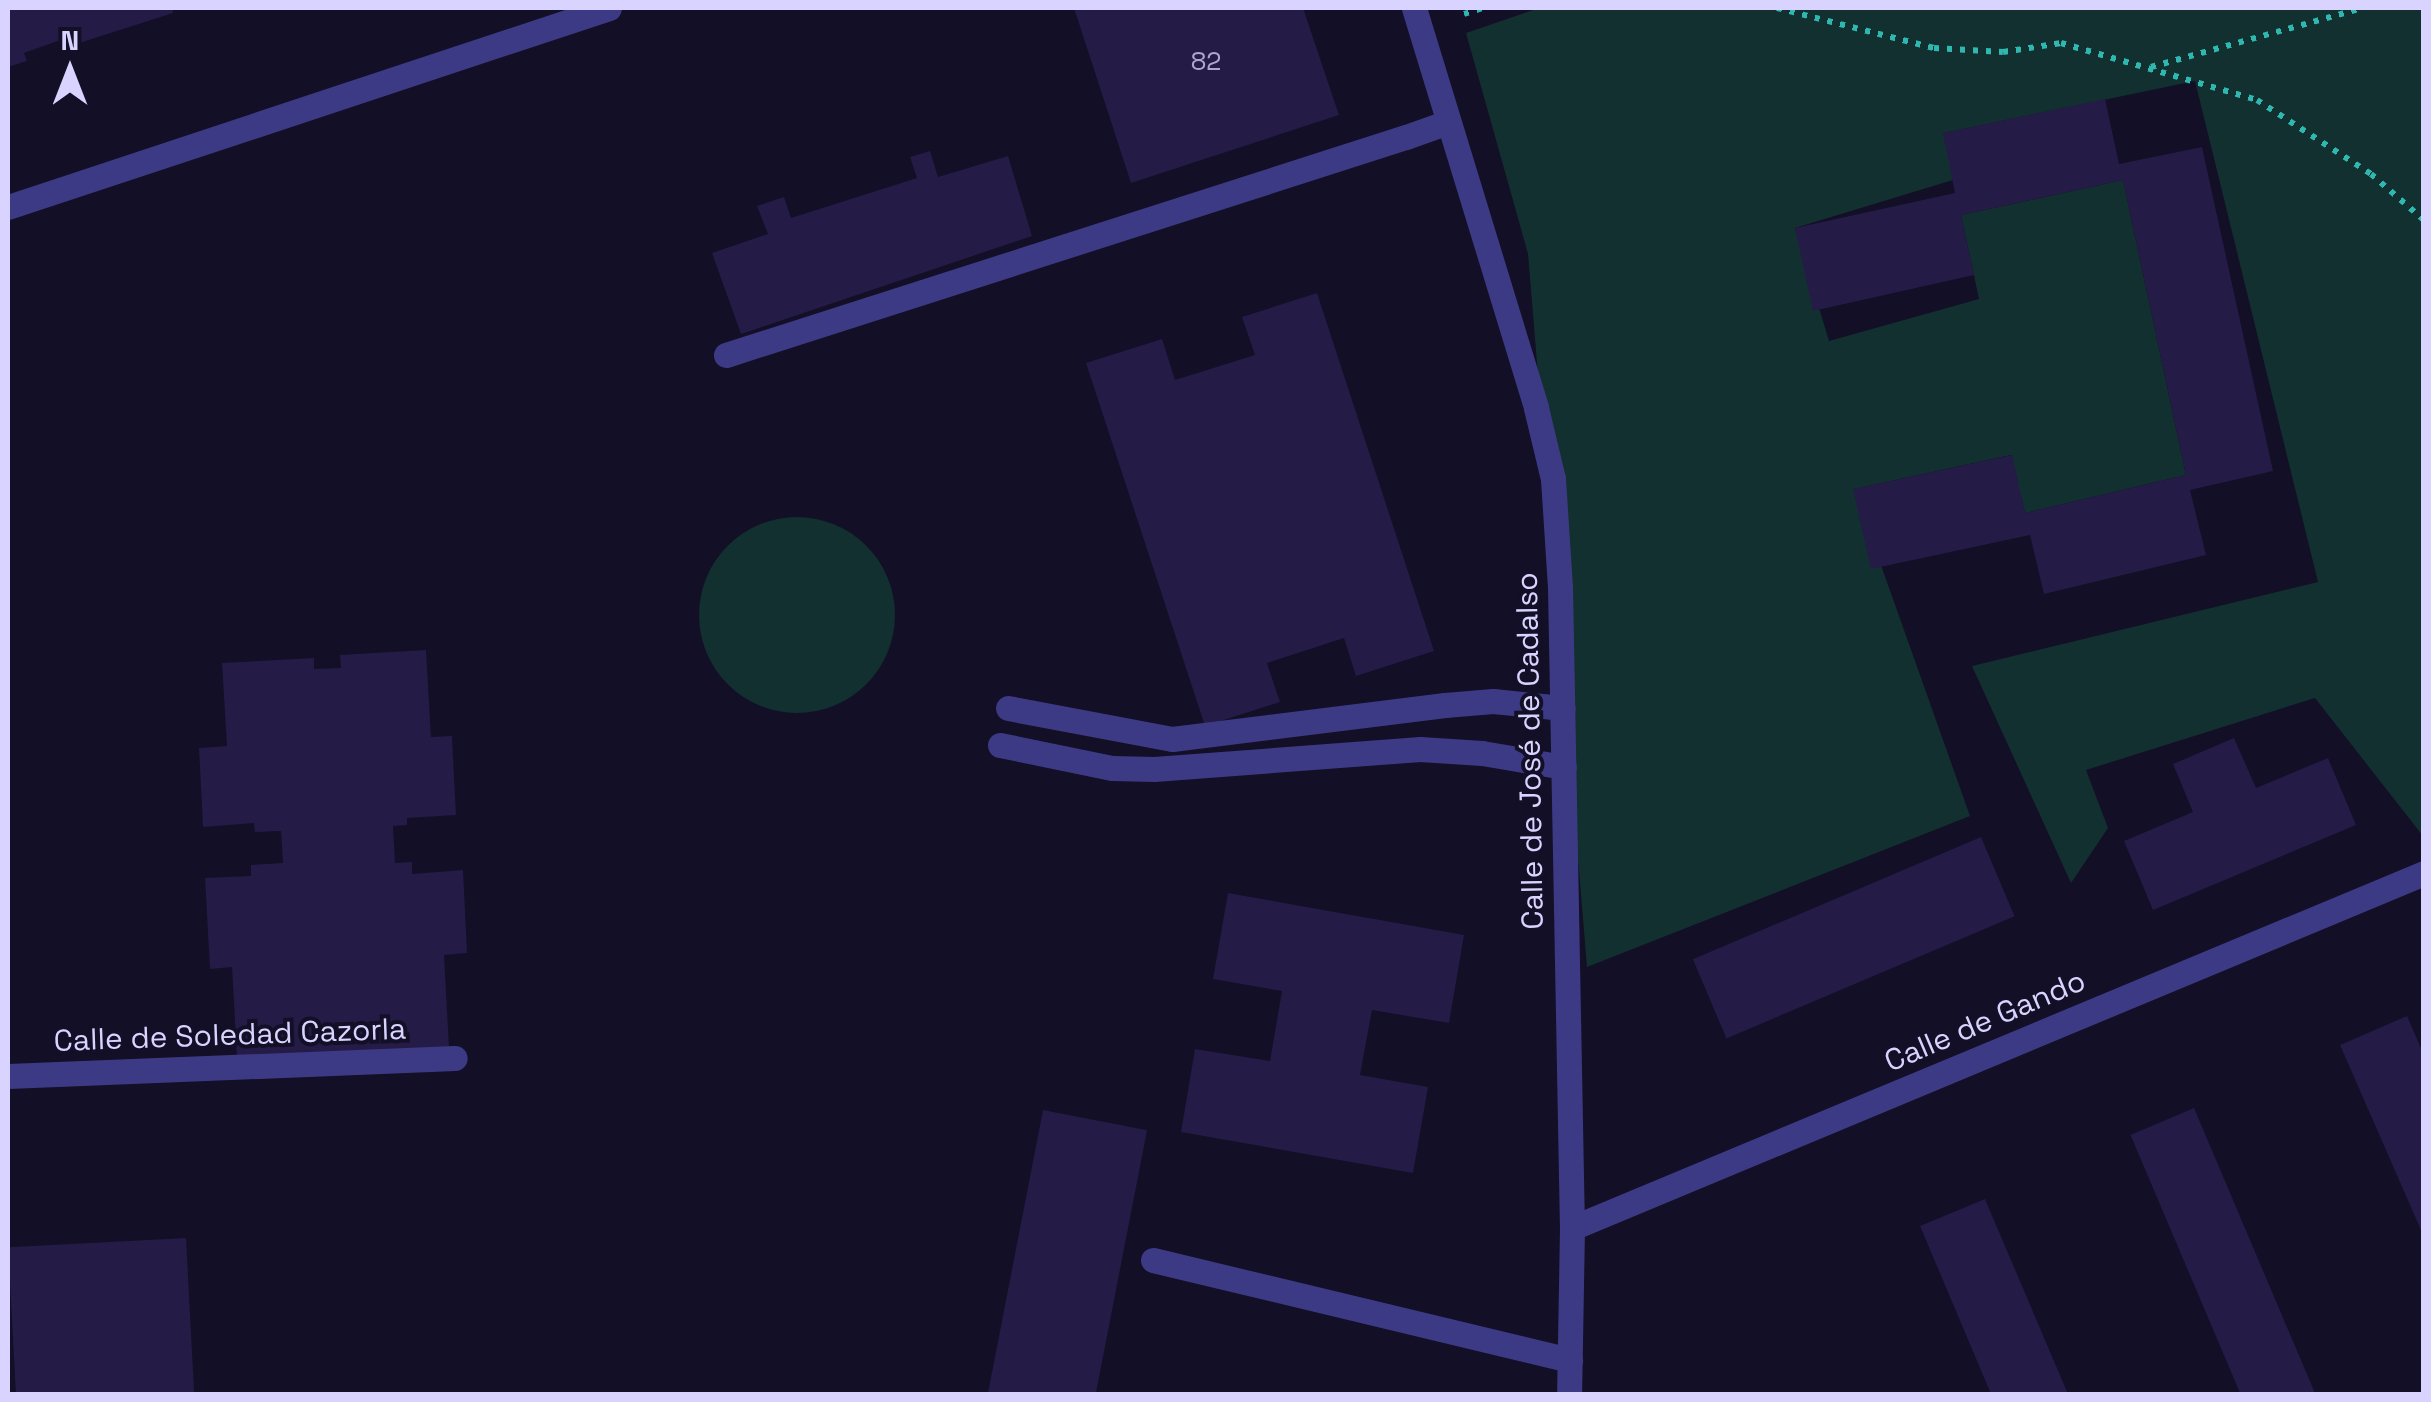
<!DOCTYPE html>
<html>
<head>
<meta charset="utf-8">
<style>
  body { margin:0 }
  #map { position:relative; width:2431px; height:1402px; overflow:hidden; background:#130f26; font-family:"Space Grotesk",sans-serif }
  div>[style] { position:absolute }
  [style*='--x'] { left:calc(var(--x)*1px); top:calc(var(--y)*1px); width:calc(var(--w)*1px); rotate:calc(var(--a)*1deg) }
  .green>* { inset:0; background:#12302f }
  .round { border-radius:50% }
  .building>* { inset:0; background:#241b47; transform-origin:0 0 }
  .path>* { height:6px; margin-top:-3px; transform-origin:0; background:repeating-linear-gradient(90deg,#2fb8b0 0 5px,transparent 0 13px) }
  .service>* { height:25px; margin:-12.5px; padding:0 12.5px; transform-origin:12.5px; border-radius:12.5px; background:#3d3a85 }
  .minor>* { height:25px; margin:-12.5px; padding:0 12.5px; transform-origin:12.5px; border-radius:12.5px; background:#3d3a85 }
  span { translate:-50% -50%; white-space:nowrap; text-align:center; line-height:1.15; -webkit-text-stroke:8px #130f26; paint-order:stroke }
  .number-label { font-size:25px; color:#aca6d1 }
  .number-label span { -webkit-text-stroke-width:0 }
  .street-label { font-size:30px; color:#d9d4ff }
  .frame { position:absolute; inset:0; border:10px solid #d9d4ff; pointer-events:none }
  .north { position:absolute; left:20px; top:20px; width:100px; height:100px; -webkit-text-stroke:8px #130f26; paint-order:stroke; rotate:0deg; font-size:28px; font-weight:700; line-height:40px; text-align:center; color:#d9d4ff }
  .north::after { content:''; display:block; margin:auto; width:35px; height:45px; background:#d9d4ff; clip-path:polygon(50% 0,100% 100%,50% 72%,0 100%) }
</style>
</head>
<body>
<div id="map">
  <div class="green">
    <div style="clip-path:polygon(1539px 8px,2423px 8px,2423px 836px,2315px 698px,2086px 770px,2108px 828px,2071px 883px,1972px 666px,2318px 582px,2195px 81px,1944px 133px,1953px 180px,1795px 228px,1829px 341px,1979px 299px,1961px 215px,2123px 180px,2186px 475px,2025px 513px,2011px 455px,1854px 489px,1970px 816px,1587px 967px,1528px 254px,1466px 33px)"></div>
    <div class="round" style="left:699px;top:517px;width:196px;height:196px"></div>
  </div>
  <div class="building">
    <div style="clip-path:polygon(8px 8px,172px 8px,173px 13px,70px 46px,66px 38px,24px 53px,27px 61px,8px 67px)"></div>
    <div style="clip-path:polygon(1074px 8px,1303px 8px,1339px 115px,1131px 183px)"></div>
    <div style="clip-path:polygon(2105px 99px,2119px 164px,2202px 147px,2273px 471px,2190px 490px,2206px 555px,2044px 594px,2030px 535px,1871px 569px,1853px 489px,2012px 455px,2025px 513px,2186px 475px,2123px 180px,1961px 215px,1974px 275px,1813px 311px,1795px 228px,1955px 193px,1943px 133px)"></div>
    <div style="clip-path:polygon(930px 151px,938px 177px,1008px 156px,1032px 236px,741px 334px,712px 253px,768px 234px,757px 206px,784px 197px,791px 218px,917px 178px,910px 157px)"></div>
    <div style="clip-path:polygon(1317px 293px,1434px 651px,1356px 676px,1344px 638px,1267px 663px,1280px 702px,1205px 726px,1086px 363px,1162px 339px,1175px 380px,1255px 355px,1242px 317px)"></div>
    <div style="clip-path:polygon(426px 650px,431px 737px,452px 736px,456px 815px,407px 818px,407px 825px,393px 826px,395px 863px,412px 862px,412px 874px,463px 870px,467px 953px,444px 955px,449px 1047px,237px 1057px,232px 967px,210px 969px,205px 878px,251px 876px,251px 865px,283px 863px,281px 831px,255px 832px,254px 823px,203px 827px,199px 748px,227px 746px,222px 663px,314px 658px,314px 669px,341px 668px,340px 655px)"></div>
    <div style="clip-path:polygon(2234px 738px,2256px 788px,2328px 758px,2356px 825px,2153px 910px,2124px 841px,2193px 812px,2173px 764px)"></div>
    <div style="left:1981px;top:837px;width:86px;height:313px;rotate:67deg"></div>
    <div style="clip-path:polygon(1228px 893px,1464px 935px,1449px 1023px,1372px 1010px,1360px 1075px,1428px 1087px,1413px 1173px,1181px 1132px,1195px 1049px,1270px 1061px,1282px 991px,1213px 979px)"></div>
    <div style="clip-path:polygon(2407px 1016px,2424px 1055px,2424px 1237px,2340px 1045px)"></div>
    <div style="left:2194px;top:1108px;width:311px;height:69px;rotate:67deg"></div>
    <div style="left:1043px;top:1110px;width:106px;height:290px;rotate:11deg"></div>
    <div style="clip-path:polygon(1985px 1199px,2068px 1394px,1991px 1394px,1920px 1226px)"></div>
    <div style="left:186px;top:1238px;width:156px;height:178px;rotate:87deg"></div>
  </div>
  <div class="path">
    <div style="--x:1777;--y:8;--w:162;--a:14.3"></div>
    <div style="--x:1934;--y:48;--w:69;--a:3.3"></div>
    <div style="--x:2003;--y:52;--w:59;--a:-8.8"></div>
    <div style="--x:2061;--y:43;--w:204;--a:16.2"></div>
    <div style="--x:2257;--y:100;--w:136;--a:33"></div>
    <div style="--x:2371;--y:174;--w:70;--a:41"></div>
    <div style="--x:1464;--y:14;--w:19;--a:-18"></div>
    <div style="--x:2151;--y:67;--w:220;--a:-15.6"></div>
  </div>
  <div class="service">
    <div style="--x:726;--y:355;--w:714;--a:-17.78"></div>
    <div style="--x:1008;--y:708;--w:167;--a:10.7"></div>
    <div style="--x:1172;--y:739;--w:275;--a:-7.1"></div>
    <div style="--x:1445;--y:705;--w:48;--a:-4.8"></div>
    <div style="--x:1493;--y:701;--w:70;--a:5.7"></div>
    <div style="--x:1000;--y:745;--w:114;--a:11.6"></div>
    <div style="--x:1112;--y:768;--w:42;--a:1.4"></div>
    <div style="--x:1154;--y:769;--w:267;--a:-4.3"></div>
    <div style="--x:1420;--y:749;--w:62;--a:3.7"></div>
    <div style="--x:1482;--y:753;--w:83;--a:9.7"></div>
    <div style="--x:1153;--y:1260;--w:429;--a:13.5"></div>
  </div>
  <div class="minor">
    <div style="--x:1414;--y:8;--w:418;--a:73"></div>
    <div style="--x:1536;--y:408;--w:73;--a:76.5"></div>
    <div style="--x:1553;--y:479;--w:108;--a:86.3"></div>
    <div style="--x:1560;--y:587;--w:641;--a:88.93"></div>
    <div style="--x:1572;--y:1228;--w:166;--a:91"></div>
    <div style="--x:1406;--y:137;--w:41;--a:-19.7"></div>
    <div style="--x:8;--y:207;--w:633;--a:-18.32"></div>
    <div style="--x:8;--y:1076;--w:447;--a:-2.3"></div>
    <div style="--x:1572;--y:1228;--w:923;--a:-22.62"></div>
  </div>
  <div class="number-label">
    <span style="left:1206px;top:61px">82</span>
  </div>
  <div class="street-label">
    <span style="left:1530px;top:751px;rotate:-91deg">Calle de José de Cadalso</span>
    <span style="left:1985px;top:1021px;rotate:-23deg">Calle de Gando</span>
    <span style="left:230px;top:1035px;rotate:-2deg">Calle de Soledad Cazorla</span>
  </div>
  <div class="frame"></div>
  <div class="north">N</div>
</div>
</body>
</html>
